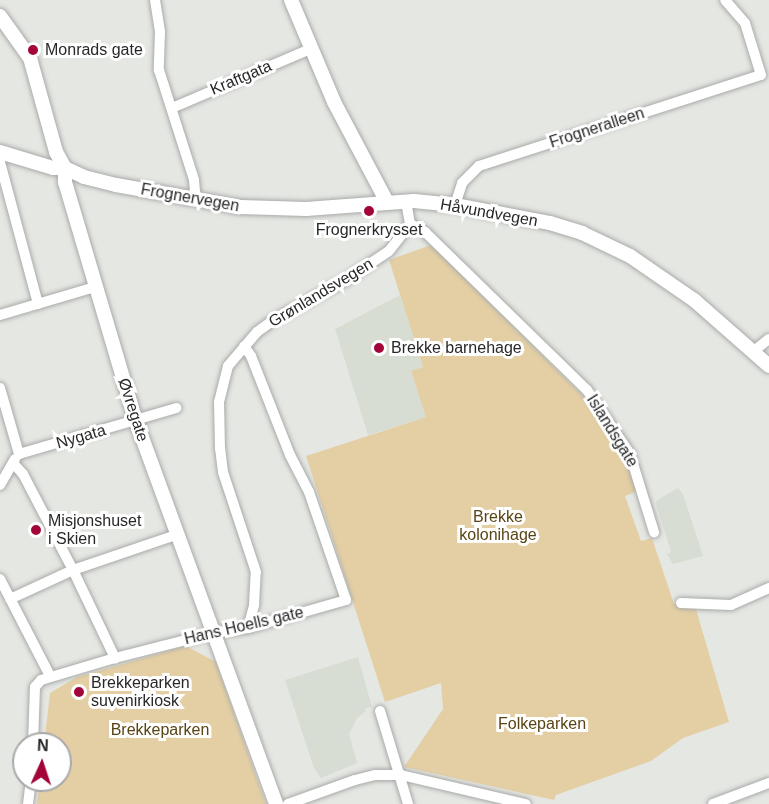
<!DOCTYPE html>
<html>
<head>
<meta charset="utf-8">
<style>
  body { margin:0 }
  #map { position:relative; width:769px; height:804px; overflow:hidden; background:#e5e7e3; font-family:Helvetica,sans-serif }
  div>[style] { position:absolute }
  [style*='--x'] { left:calc(var(--x)*1px); top:calc(var(--y)*1px); width:calc(var(--w)*1px); rotate:calc(var(--a)*1deg) }
  .built>* { inset:0; background:#d7ddd3 }
  .green>* { inset:0; background:#e4cfa5 }
  .roads { filter:drop-shadow(0 0 2px #a9aba8) drop-shadow(0 0 2px #a9aba8) }
  .street>* { height:10px; margin:-5px; padding:0 5px; transform-origin:5px; border-radius:5px; background:#fff }
  .secondary>* { height:14px; margin:-7px; padding:0 7px; transform-origin:7px; border-radius:7px; background:#fff }
  .dots>* { width:16px; height:16px; translate:-50% -50%; box-sizing:border-box; border:3px solid #fff; border-radius:50% }
  span { translate:-50% -50%; white-space:nowrap; text-align:center; line-height:1.15; -webkit-text-stroke:6px #fff; paint-order:stroke }
  .poi-label { font-size:16px; color:#272827 }
  .left { translate:0 -50%; text-align:left }
  .street-label { font-size:16px; color:#272827 }
  .park-label { font-size:16px; color:#594414 }
  .north { position:absolute; left:12px; top:732px; width:60px; height:60px; box-sizing:border-box; background:#fff; border:2px solid #a9a9a9; border-radius:50%; rotate:3deg; font-size:16px; font-weight:700; line-height:24px; text-align:center; color:#272827 }
  .north::after { content:''; display:block; margin:auto; width:21px; height:27px; background:#a30539; clip-path:polygon(50% 0,100% 100%,50% 72%,0 100%) }
</style>
</head>
<body>
<div id="map">
  <div class="built">
    <div style="clip-path:polygon(400px 295px,423px 367px,411px 372px,427px 417px,368px 435px,335px 329px)"></div>
    <div style="clip-path:polygon(678px 488px,683px 494px,703px 556px,673px 564px,667px 554px,671px 552px,656px 504px,657px 500px)"></div>
    <div style="clip-path:polygon(358px 657px,372px 707px,365px 708px,366px 711px,357px 718px,349px 734px,357px 763px,321px 778px,314px 768px,285px 680px)"></div>
  </div>
  <div class="green">
    <div style="clip-path:polygon(431px 245px,591px 404px,605px 429px,625px 455px,638px 491px,625px 496px,641px 541px,652px 538px,674px 604px,693px 599px,729px 722px,683px 738px,651px 761px,556px 795px,554px 800px,404px 767px,443px 709px,441px 683px,385px 702px,306px 456px,426px 417px,411px 371px,423px 367px,389px 260px)"></div>
    <div style="clip-path:polygon(186px 646px,216px 662px,266px 804px,37px 804px,40px 780px,60px 780px,60px 744px,44px 744px,50px 693px,77px 677px)"></div>
  </div>
  <div class="roads">
    <div class="street">
      <div style="--x:155;--y:0;--w:32;--a:81"></div>
      <div style="--x:160;--y:32;--w:38;--a:92"></div>
      <div style="--x:159;--y:70;--w:115;--a:72.3"></div>
      <div style="--x:194;--y:180;--w:21;--a:85"></div>
      <div style="--x:172;--y:108;--w:150;--a:-23.1"></div>
      <div style="--x:0;--y:162;--w:147;--a:75"></div>
      <div style="--x:455;--y:205;--w:23;--a:-72"></div>
      <div style="--x:462;--y:183;--w:24;--a:-45"></div>
      <div style="--x:479;--y:166;--w:296;--a:-17.9"></div>
      <div style="--x:761;--y:75;--w:54;--a:-107.1"></div>
      <div style="--x:745;--y:23;--w:30;--a:-131"></div>
      <div style="--x:410;--y:224;--w:17;--a:28"></div>
      <div style="--x:425;--y:232;--w:226;--a:44.3"></div>
      <div style="--x:587;--y:390;--w:77;--a:56.1"></div>
      <div style="--x:630;--y:454;--w:82;--a:72.9"></div>
      <div style="--x:0;--y:315;--w:99;--a:-16.4"></div>
      <div style="--x:754;--y:351;--w:19;--a:-39"></div>
      <div style="--x:0;--y:388;--w:69;--a:73.9"></div>
      <div style="--x:19;--y:454;--w:164;--a:-16.3"></div>
      <div style="--x:13;--y:463;--w:15;--a:48"></div>
      <div style="--x:23;--y:474;--w:108;--a:62.5"></div>
      <div style="--x:73;--y:570;--w:98;--a:64.5"></div>
      <div style="--x:0;--y:485;--w:30;--a:-60"></div>
      <div style="--x:0;--y:579;--w:109;--a:62.7"></div>
      <div style="--x:10;--y:599;--w:69;--a:-24.7"></div>
      <div style="--x:73;--y:570;--w:109;--a:-18.8"></div>
      <div style="--x:681;--y:603;--w:50;--a:2.3"></div>
      <div style="--x:731;--y:605;--w:42;--a:-24.1"></div>
      <div style="--x:248;--y:628;--w:24;--a:-75"></div>
      <div style="--x:254;--y:605;--w:33;--a:-87"></div>
      <div style="--x:256;--y:572;--w:105;--a:-108.3"></div>
      <div style="--x:223;--y:472;--w:23;--a:-97"></div>
      <div style="--x:220;--y:449;--w:47;--a:-91.2"></div>
      <div style="--x:219;--y:402;--w:37;--a:-76"></div>
      <div style="--x:228;--y:366;--w:45;--a:-49.5"></div>
      <div style="--x:257;--y:332;--w:19;--a:-36"></div>
      <div style="--x:272;--y:321;--w:86;--a:-29.2"></div>
      <div style="--x:347;--y:279;--w:50;--a:-33.7"></div>
      <div style="--x:389;--y:251;--w:34;--a:-52"></div>
      <div style="--x:410;--y:224;--w:23;--a:-100"></div>
      <div style="--x:380;--y:711;--w:97;--a:73.2"></div>
      <div style="--x:33;--y:744;--w:57;--a:-88"></div>
      <div style="--x:35;--y:687;--w:9;--a:-49"></div>
      <div style="--x:41;--y:680;--w:77;--a:-16.6"></div>
      <div style="--x:115;--y:658;--w:101;--a:-14.3"></div>
      <div style="--x:213;--y:633;--w:35;--a:-8"></div>
      <div style="--x:248;--y:628;--w:102;--a:-15.9"></div>
      <div style="--x:346;--y:600;--w:114;--a:-108.9"></div>
      <div style="--x:309;--y:492;--w:42;--a:-117.2"></div>
      <div style="--x:290;--y:455;--w:106;--a:-111.5"></div>
      <div style="--x:251;--y:356;--w:12;--a:-125"></div>
      <div style="--x:28;--y:804;--w:24;--a:-83"></div>
      <div style="--x:288;--y:804;--w:71;--a:-19.7"></div>
      <div style="--x:355;--y:780;--w:21;--a:-14"></div>
      <div style="--x:375;--y:775;--w:26;--a:0"></div>
      <div style="--x:401;--y:775;--w:128;--a:13.1"></div>
      <div style="--x:713;--y:804;--w:60;--a:-20.6"></div>
    </div>
    <div class="secondary">
      <div style="--x:291;--y:0;--w:111;--a:67.1"></div>
      <div style="--x:334;--y:102;--w:113;--a:62.1"></div>
      <div style="--x:0;--y:16;--w:52;--a:54.5"></div>
      <div style="--x:30;--y:58;--w:98;--a:74.5"></div>
      <div style="--x:56;--y:152;--w:18;--a:61"></div>
      <div style="--x:65;--y:168;--w:14;--a:90"></div>
      <div style="--x:65;--y:182;--w:249;--a:73.5"></div>
      <div style="--x:136;--y:421;--w:408;--a:69.9"></div>
      <div style="--x:0;--y:152;--w:55;--a:16.8"></div>
      <div style="--x:53;--y:168;--w:12;--a:0"></div>
      <div style="--x:65;--y:168;--w:21;--a:25"></div>
      <div style="--x:84;--y:177;--w:33;--a:14"></div>
      <div style="--x:116;--y:185;--w:127;--a:10"></div>
      <div style="--x:241;--y:207;--w:65;--a:1.8"></div>
      <div style="--x:306;--y:209;--w:108;--a:-4.2"></div>
      <div style="--x:414;--y:201;--w:41;--a:5.6"></div>
      <div style="--x:455;--y:205;--w:97;--a:10.7"></div>
      <div style="--x:550;--y:223;--w:34;--a:17"></div>
      <div style="--x:582;--y:233;--w:53;--a:25.6"></div>
      <div style="--x:630;--y:256;--w:78;--a:34.5"></div>
      <div style="--x:694;--y:300;--w:100;--a:41.3"></div>
    </div>
  </div>
  <div class="dots">
    <div style="left:33px;top:50px;background:#a30539"></div>
    <div style="left:369px;top:211px;background:#a30539"></div>
    <div style="left:379px;top:348px;background:#a30539"></div>
    <div style="left:36px;top:530px;background:#a30539"></div>
    <div style="left:79px;top:692px;background:#a30539"></div>
  </div>
  <div class="poi-label">
    <span class="left" style="left:45px;top:50px">Monrads gate</span>
    <span style="left:369px;top:230px">Frognerkrysset</span>
    <span class="left" style="left:391px;top:348px">Brekke barnehage</span>
    <span class="left" style="left:48px;top:530px">Misjonshuset<br>i Skien</span>
    <span class="left" style="left:91px;top:692px">Brekkeparken<br>suvenirkiosk</span>
  </div>
  <div class="street-label">
    <span style="left:241px;top:78px;rotate:-23deg">Kraftgata</span>
    <span style="left:597px;top:128px;rotate:-18deg">Frogneralleen</span>
    <span style="left:190px;top:198px;rotate:10deg">Frognervegen</span>
    <span style="left:489px;top:213px;rotate:10deg">Håvundvegen</span>
    <span style="left:321px;top:293px;rotate:-31deg">Grønlandsvegen</span>
    <span style="left:133px;top:410px;rotate:72deg">Øvregate</span>
    <span style="left:612px;top:431px;rotate:58deg">Islandsgate</span>
    <span style="left:81px;top:437px;rotate:-16deg">Nygata</span>
    <span style="left:244px;top:626px;rotate:-13deg">Hans Hoells gate</span>
  </div>
  <div class="park-label">
    <span style="left:498px;top:526px">Brekke<br>kolonihage</span>
    <span style="left:542px;top:724px">Folkeparken</span>
    <span style="left:160px;top:730px">Brekkeparken</span>
  </div>
  <div class="north">N</div>
</div>
</body>
</html>
